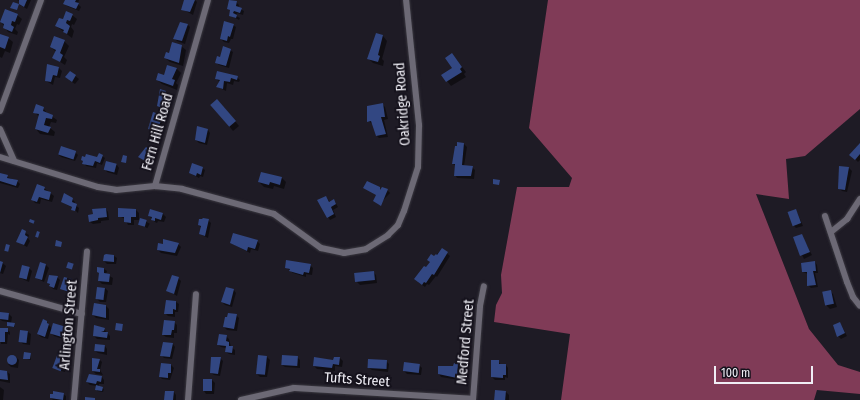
<!DOCTYPE html>
<html>
<head>
<meta charset="utf-8">
<style>
  body { margin:0 }
  #map { position:relative; width:860px; height:400px; overflow:hidden; background:#1e1b25; font-family:"Fira Sans Condensed",sans-serif }
  div>[style] { position:absolute }
  [style*='--x'] { left:calc(var(--x)*1px); top:calc(var(--y)*1px); width:calc(var(--w)*1px); rotate:calc(var(--a)*1deg) }
  .forest>* { inset:0; background:#803b57 }
  .shadow>* { inset:0; background:#0007; transform-origin:0 0 }
  .building>* { inset:0; background:#324782; transform-origin:0 0 }
  .round { border-radius:50% }
  .roads { filter:drop-shadow(0 0 1px #3b3941) drop-shadow(0 0 1px #3b3941) }
  .minor>* { height:6px; margin:-3px; padding:0 3px; transform-origin:3px; border-radius:3px; background:#6c6975 }
  span { translate:-50% -50%; white-space:nowrap; text-align:center; line-height:1.15; -webkit-text-stroke:4px #15121c; paint-order:stroke }
  .street-label { font-size:14px; color:#efeef5 }
  .scale { position:absolute; left:714px; top:366px; width:99px; height:18px; box-sizing:border-box; border:2px solid #efeef5; border-top:0; padding-left:5px; font-size:12px; line-height:14px; white-space:nowrap; color:#efeef5; -webkit-text-stroke:3px #15121c; paint-order:stroke }
</style>
</head>
<body>
<div id="map">
  <div class="forest">
    <div style="clip-path:polygon(548px 0,860px 0,860px 109px,805px 156px,786px 159px,789px 199px,756px 194px,809px 329px,838px 365px,860px 372px,860px 394px,817px 390px,814px 400px,561px 400px,570px 334px,494px 322px,496px 305px,502px 293px,501px 275px,517px 187px,569px 187px,572px 178px,529px 128px)"></div>
  </div>
  <div class="shadow">
    <div style="clip-path:polygon(17px 0,31px 0,27px 9px,20px 5px,20px 1px)"></div>
    <div style="clip-path:polygon(67px 0,79px 0,78px 4px,81px 7px,79px 11px,67px 6px,65px 4px)"></div>
    <div style="clip-path:polygon(185px 0,195px 0,197px 2px,193px 15px,182px 9px)"></div>
    <div style="clip-path:polygon(236px 2px,239px 5px,238px 8px,244px 11px,243px 15px,237px 13px,236px 16px,240px 18px,239px 20px,230px 15px,231px 11px,228px 8px)"></div>
    <div style="clip-path:polygon(17px 15px,22px 19px,19px 25px,17px 24px,15px 29px,18px 32px,17px 35px,8px 32px,1px 22px)"></div>
    <div style="clip-path:polygon(72px 15px,77px 19px,74px 25px,72px 24px,71px 27px,74px 31px,72px 38px,56px 26px)"></div>
    <div style="clip-path:polygon(188px 25px,190px 27px,185px 44px,177px 41px,174px 38px)"></div>
    <div style="clip-path:polygon(233px 25px,236px 27px,233px 39px,231px 39px,229px 43px,224px 42px,221px 39px)"></div>
    <div style="clip-path:polygon(376px 34px,383px 36px,387px 41px,382px 59px,384px 61px,383px 66px,373px 63px,368px 58px)"></div>
    <div style="clip-path:polygon(0 35px,8px 38px,13px 42px,10px 53px,5px 51px,2px 58px,0 57px)"></div>
    <div style="clip-path:polygon(64px 41px,69px 46px,64px 57px,67px 60px,65px 65px,54px 58px,56px 52px,51px 47px)"></div>
    <div style="clip-path:polygon(181px 46px,186px 50px,183px 66px,170px 62px,165px 58px)"></div>
    <div style="clip-path:polygon(230px 50px,233px 52px,229px 68px,219px 65px,216px 62px)"></div>
    <div style="clip-path:polygon(452px 54px,466px 72px,464px 74px,466px 77px,451px 86px,447px 81px,453px 68px)"></div>
    <div style="clip-path:polygon(48px 65px,59px 68px,62px 71px,60px 78px,55px 77px,53px 85px,46px 81px)"></div>
    <div style="clip-path:polygon(168px 66px,177px 69px,181px 73px,176px 83px,178px 85px,177px 90px,162px 84px,157px 80px,165px 76px)"></div>
    <div style="clip-path:polygon(70px 72px,79px 79px,75px 84px,69px 80px)"></div>
    <div style="clip-path:polygon(237px 77px,240px 80px,239px 82px,234px 81px,233px 85px,227px 83px,226px 91px,218px 87px,219px 81px,216px 79px)"></div>
    <div style="clip-path:polygon(160px 91px,169px 95px,167px 101px,170px 103px,169px 110px,161px 109px,158px 106px)"></div>
    <div style="clip-path:polygon(382px 104px,385px 107px,388px 119px,384px 120px,388px 137px,379px 138px,376px 135px,373px 124px,368px 121px)"></div>
    <div style="clip-path:polygon(222px 105px,239px 126px,233px 131px,229px 126px)"></div>
    <div style="clip-path:polygon(43px 108px,47px 113px,57px 120px,56px 123px,51px 122px,49px 127px,55px 132px,54px 136px,40px 134px,36px 129px,39px 117px,35px 112px)"></div>
    <div style="clip-path:polygon(161px 116px,164px 118px,158px 134px,152px 132px,150px 129px)"></div>
    <div style="clip-path:polygon(208px 130px,210px 133px,207px 145px,199px 143px,196px 140px)"></div>
    <div style="clip-path:polygon(464px 144px,467px 147px,464px 166px,472px 167px,475px 170px,474px 179px,457px 178px,455px 175px,456px 166px,453px 164px)"></div>
    <div style="clip-path:polygon(860px 145px,860px 160px,858px 162px,851px 155px)"></div>
    <div style="clip-path:polygon(75px 152px,78px 155px,75px 161px,61px 157px,58px 154px)"></div>
    <div style="clip-path:polygon(152px 153px,155px 155px,150px 164px,140px 157px)"></div>
    <div style="clip-path:polygon(102px 156px,105px 158px,102px 165px,97px 163px,96px 168px,86px 166px,84px 163px)"></div>
    <div style="clip-path:polygon(117px 165px,119px 168px,117px 175px,107px 172px,105px 169px)"></div>
    <div style="clip-path:polygon(202px 168px,205px 170px,203px 177px,200px 176px,199px 178px,190px 173px)"></div>
    <div style="clip-path:polygon(849px 168px,852px 171px,847px 192px,842px 191px,839px 188px)"></div>
    <div style="clip-path:polygon(0 174px,17px 181px,20px 184px,18px 188px,0 183px)"></div>
    <div style="clip-path:polygon(282px 178px,286px 182px,284px 189px,274px 186px,273px 189px,264px 187px,259px 182px)"></div>
    <div style="clip-path:polygon(44px 188px,54px 196px,52px 202px,41px 199px,40px 204px,35px 203px,33px 200px)"></div>
    <div style="left:388px;top:191px;width:3px;height:16px;rotate:45deg"></div>
    <div style="clip-path:polygon(326px 197px,330px 202px,334px 200px,338px 207px,333px 210px,336px 217px,330px 220px,328px 217px)"></div>
    <div style="clip-path:polygon(72px 199px,75px 202px,74px 204px,79px 208px,78px 213px,73px 208px,62px 202px)"></div>
    <div style="clip-path:polygon(106px 209px,108px 212px,109px 220px,101px 221px,101px 223px,93px 224px,90px 222px)"></div>
    <div style="clip-path:polygon(136px 210px,139px 213px,139px 220px,134px 220px,134px 225px,128px 225px,125px 219px,119px 216px)"></div>
    <div style="clip-path:polygon(151px 210px,163px 214px,166px 217px,164px 222px,158px 221px,157px 223px,155px 222px,149px 216px)"></div>
    <div style="clip-path:polygon(796px 210px,803px 226px,796px 228px,793px 225px)"></div>
    <div style="left:141px;top:219px;width:10px;height:5px;rotate:29deg"></div>
    <div style="clip-path:polygon(208px 220px,211px 223px,208px 238px,200px 234px,201px 228px,199px 225px)"></div>
    <div style="clip-path:polygon(22px 231px,29px 235px,28px 238px,30px 241px,27px 247px,18px 242px)"></div>
    <div style="clip-path:polygon(801px 235px,812px 255px,804px 259px,794px 238px)"></div>
    <div style="clip-path:polygon(257px 241px,260px 244px,258px 251px,251px 249px,250px 253px,231px 243px)"></div>
    <div style="clip-path:polygon(178px 244px,181px 247px,177px 256px,161px 253px,158px 250px,163px 245px)"></div>
    <div style="clip-path:polygon(442px 249px,450px 256px,437px 277px,436px 276px,429px 285px,427px 284px,425px 287px,418px 282px,434px 257px)"></div>
    <div style="clip-path:polygon(114px 256px,117px 258px,116px 264px,107px 264px,104px 261px)"></div>
    <div style="clip-path:polygon(0 261px,6px 266px,3px 274px,0 273px)"></div>
    <div style="clip-path:polygon(815px 262px,817px 265px,818px 273px,815px 273px,818px 287px,811px 288px,808px 285px,808px 274px,803px 272px)"></div>
    <div style="clip-path:polygon(46px 265px,49px 268px,44px 282px,36px 278px)"></div>
    <div style="clip-path:polygon(310px 265px,313px 268px,312px 275px,306px 274px,306px 277px,293px 273px,286px 267px)"></div>
    <div style="clip-path:polygon(29px 268px,32px 271px,29px 282px,20px 278px)"></div>
    <div style="clip-path:polygon(104px 269px,107px 271px,106px 274px,113px 278px,112px 285px,102px 284px,99px 281px,100px 274px,98px 272px)"></div>
    <div style="clip-path:polygon(373px 272px,376px 275px,377px 283px,360px 285px,357px 282px)"></div>
    <div style="clip-path:polygon(57px 277px,60px 280px,57px 290px,53px 289px,48px 283px)"></div>
    <div style="clip-path:polygon(65px 278px,75px 283px,71px 294px,61px 289px)"></div>
    <div style="clip-path:polygon(178px 278px,181px 281px,177px 296px,167px 290px)"></div>
    <div style="clip-path:polygon(105px 288px,108px 291px,106px 302px,100px 302px,97px 299px)"></div>
    <div style="clip-path:polygon(234px 290px,236px 293px,232px 307px,225px 305px,222px 302px)"></div>
    <div style="clip-path:polygon(830px 291px,833px 294px,837px 307px,830px 309px,827px 306px,823px 293px)"></div>
    <div style="clip-path:polygon(176px 302px,179px 304px,178px 312px,175px 312px,175px 317px,168px 316px,165px 313px)"></div>
    <div style="clip-path:polygon(106px 306px,109px 309px,109px 320px,96px 318px,93px 315px)"></div>
    <div style="clip-path:polygon(0 313px,9px 314px,12px 317px,11px 323px,14px 324px,15px 327px,9px 327px,8px 322px,2px 321px,0 319px)"></div>
    <div style="clip-path:polygon(236px 315px,239px 318px,237px 331px,227px 330px,224px 327px)"></div>
    <div style="clip-path:polygon(43px 320px,47px 322px,52px 329px,66px 328px,69px 331px,66px 340px,54px 336px,50px 332px,48px 339px,41px 337px,38px 334px)"></div>
    <div style="clip-path:polygon(174px 322px,177px 325px,177px 333px,174px 333px,174px 338px,166px 337px,163px 335px)"></div>
    <div style="clip-path:polygon(840px 323px,847px 336px,841px 339px,838px 336px)"></div>
    <div style="clip-path:polygon(7px 329px,10px 332px,10px 335px,8px 334px,7px 344px,1px 344px,0 333px)"></div>
    <div style="clip-path:polygon(104px 329px,110px 336px,110px 340px,97px 339px,94px 336px)"></div>
    <div style="clip-path:polygon(28px 332px,31px 334px,30px 345px,23px 344px,20px 341px)"></div>
    <div style="clip-path:polygon(226px 336px,229px 339px,231px 347px,235px 350px,235px 355px,229px 354px,226px 352px,226px 348px,221px 347px,218px 345px)"></div>
    <div style="clip-path:polygon(173px 344px,175px 347px,172px 359px,164px 358px,161px 355px)"></div>
    <div style="clip-path:polygon(105px 346px,107px 349px,107px 355px,98px 353px,95px 351px)"></div>
    <div style="clip-path:polygon(31px 354px,31px 360px,24px 358px)"></div>
    <div style="clip-path:polygon(66px 356px,68px 359px,65px 372px,58px 370px,55px 368px)"></div>
    <div style="clip-path:polygon(9px 357px,16px 357px,19px 360px,18px 368px,11px 367px,8px 364px)"></div>
    <div style="clip-path:polygon(267px 357px,270px 360px,267px 377px,260px 377px,257px 374px)"></div>
    <div style="clip-path:polygon(297px 357px,300px 360px,300px 368px,285px 367px,282px 365px)"></div>
    <div style="clip-path:polygon(220px 358px,223px 361px,220px 376px,214px 375px,211px 373px)"></div>
    <div style="clip-path:polygon(335px 358px,340px 358px,343px 361px,342px 367px,335px 366px,335px 371px,317px 369px,314px 366px,334px 361px)"></div>
    <div style="clip-path:polygon(100px 360px,102px 362px,100px 370px,103px 375px,96px 374px,93px 371px)"></div>
    <div style="clip-path:polygon(386px 361px,389px 364px,388px 372px,372px 370px,369px 368px)"></div>
    <div style="clip-path:polygon(492px 361px,498px 361px,501px 365px,506px 365px,508px 368px,508px 378px,505px 377px,505px 380px,495px 380px,492px 377px)"></div>
    <div style="clip-path:polygon(457px 364px,460px 367px,459px 380px,441px 377px,439px 374px)"></div>
    <div style="clip-path:polygon(171px 365px,174px 368px,170px 380px,162px 379px,160px 377px)"></div>
    <div style="clip-path:polygon(419px 365px,422px 368px,421px 375px,407px 374px,404px 371px)"></div>
    <div style="clip-path:polygon(0 371px,7px 372px,10px 374px,10px 383px,0 381px)"></div>
    <div style="clip-path:polygon(102px 377px,104px 380px,104px 384px,99px 384px,99px 387px,104px 389px,103px 392px,97px 391px,97px 386px,90px 385px,87px 382px)"></div>
    <div style="clip-path:polygon(212px 380px,215px 383px,214px 394px,206px 394px,204px 391px)"></div>
    <div style="clip-path:polygon(0 387px,4px 390px,3px 400px,0 400px)"></div>
    <div style="clip-path:polygon(54px 392px,63px 394px,66px 396px,66px 400px,53px 400px,51px 398px)"></div>
    <div style="clip-path:polygon(174px 392px,176px 395px,176px 400px,165px 400px)"></div>
    <div style="clip-path:polygon(506px 392px,509px 395px,509px 400px,496px 400px)"></div>
  </div>
  <div class="building">
    <div style="clip-path:polygon(19px 0,27px 0,24px 7px,19px 4px)"></div>
    <div style="clip-path:polygon(65px 0,76px 0,75px 2px,79px 3px,76px 9px,63px 4px)"></div>
    <div style="clip-path:polygon(184px 0,195px 0,190px 12px,181px 10px)"></div>
    <div style="clip-path:polygon(229px 0,237px 1px,236px 6px,242px 8px,240px 13px,234px 11px,233px 13px,237px 15px,236px 18px,229px 16px,230px 10px,227px 9px)"></div>
    <div style="clip-path:polygon(13px 2px,19px 4px,17px 10px,10px 8px)"></div>
    <div style="clip-path:polygon(5px 9px,18px 14px,15px 22px,12px 21px,11px 25px,14px 27px,12px 32px,3px 28px,4px 24px,0 22px)"></div>
    <div style="clip-path:polygon(66px 11px,73px 14px,70px 21px,67px 20px,66px 23px,70px 26px,67px 34px,63px 32px,64px 30px,55px 26px,59px 18px,63px 19px)"></div>
    <div style="clip-path:polygon(224px 21px,234px 24px,230px 37px,228px 36px,227px 41px,220px 39px)"></div>
    <div style="clip-path:polygon(180px 22px,188px 24px,182px 41px,173px 39px)"></div>
    <div style="clip-path:polygon(376px 33px,383px 35px,378px 55px,380px 56px,378px 62px,367px 59px)"></div>
    <div style="clip-path:polygon(0 34px,9px 37px,5px 49px,0 47px)"></div>
    <div style="clip-path:polygon(54px 36px,65px 40px,60px 53px,63px 55px,60px 62px,52px 58px,56px 50px,50px 47px)"></div>
    <div style="clip-path:polygon(172px 42px,182px 45px,179px 63px,164px 58px,166px 52px,169px 53px)"></div>
    <div style="clip-path:polygon(223px 46px,231px 49px,226px 66px,215px 63px,217px 56px,220px 57px)"></div>
    <div style="clip-path:polygon(452px 53px,462px 67px,460px 69px,462px 72px,446px 82px,441px 75px,452px 68px,445px 58px)"></div>
    <div style="clip-path:polygon(47px 64px,59px 67px,57px 76px,53px 75px,51px 82px,45px 81px)"></div>
    <div style="clip-path:polygon(167px 65px,177px 68px,172px 79px,175px 80px,173px 86px,156px 80px,158px 73px,164px 75px)"></div>
    <div style="clip-path:polygon(70px 71px,76px 75px,72px 82px,65px 77px)"></div>
    <div style="clip-path:polygon(217px 71px,238px 76px,237px 80px,231px 78px,230px 82px,224px 81px,223px 89px,216px 87px,220px 80px,215px 79px)"></div>
    <div style="clip-path:polygon(160px 89px,166px 91px,164px 98px,167px 99px,167px 104px,164px 109px,157px 106px)"></div>
    <div style="left:217px;top:99px;width:29px;height:9px;rotate:49deg"></div>
    <div style="clip-path:polygon(383px 103px,385px 117px,381px 117px,386px 134px,376px 136px,371px 121px,367px 122px,367px 106px)"></div>
    <div style="clip-path:polygon(36px 104px,44px 107px,43px 111px,53px 115px,52px 119px,46px 118px,44px 125px,51px 127px,48px 133px,35px 129px,39px 114px,33px 113px)"></div>
    <div style="clip-path:polygon(153px 112px,162px 115px,161px 121px,156px 132px,148px 129px)"></div>
    <div style="clip-path:polygon(197px 126px,208px 129px,205px 143px,195px 140px)"></div>
    <div style="clip-path:polygon(457px 142px,464px 143px,462px 165px,473px 166px,471px 176px,454px 176px,455px 164px,452px 164px,455px 146px,457px 146px)"></div>
    <div style="clip-path:polygon(860px 143px,860px 154px,855px 160px,849px 155px)"></div>
    <div style="left:61px;top:146px;width:16px;height:9px;rotate:18deg"></div>
    <div style="clip-path:polygon(146px 147px,153px 152px,147px 162px,138px 157px)"></div>
    <div style="clip-path:polygon(99px 153px,103px 155px,100px 163px,95px 161px,93px 166px,82px 164px,83px 161px,81px 160px,82px 156px,85px 157px,86px 154px,97px 157px)"></div>
    <div style="clip-path:polygon(123px 155px,127px 156px,126px 163px,121px 162px)"></div>
    <div style="left:106px;top:161px;width:11px;height:9px;rotate:15deg"></div>
    <div style="clip-path:polygon(192px 163px,203px 167px,201px 175px,197px 173px,196px 176px,189px 173px)"></div>
    <div style="clip-path:polygon(839px 166px,849px 167px,845px 190px,838px 189px)"></div>
    <div style="clip-path:polygon(261px 172px,282px 177px,280px 185px,270px 182px,269px 185px,258px 182px)"></div>
    <div style="clip-path:polygon(0 173px,8px 175px,7px 178px,18px 180px,16px 186px,0 181px)"></div>
    <div style="clip-path:polygon(493px 179px,500px 180px,499px 185px,493px 184px)"></div>
    <div style="clip-path:polygon(367px 181px,380px 187px,380px 190px,382px 187px,388px 189px,381px 206px,373px 201px,376px 195px,363px 188px)"></div>
    <div style="clip-path:polygon(37px 184px,45px 187px,44px 190px,51px 192px,49px 200px,39px 197px,37px 202px,31px 200px)"></div>
    <div style="clip-path:polygon(64px 193px,73px 198px,72px 202px,77px 204px,75px 211px,71px 210px,72px 207px,61px 202px)"></div>
    <div style="clip-path:polygon(326px 196px,329px 202px,334px 199px,336px 204px,331px 207px,334px 214px,327px 218px,317px 200px)"></div>
    <div style="clip-path:polygon(106px 208px,107px 217px,98px 218px,98px 220px,89px 222px,88px 215px,93px 214px,92px 209px)"></div>
    <div style="clip-path:polygon(118px 208px,136px 209px,136px 217px,131px 217px,131px 223px,124px 222px,124px 217px,118px 217px)"></div>
    <div style="clip-path:polygon(150px 209px,163px 213px,161px 220px,155px 218px,155px 221px,151px 220px,152px 217px,148px 216px)"></div>
    <div style="left:796px;top:209px;width:15px;height:9px;rotate:70deg"></div>
    <div style="left:140px;top:218px;width:7px;height:7px;rotate:16deg"></div>
    <div style="clip-path:polygon(203px 218px,209px 219px,205px 236px,199px 234px,201px 226px,198px 225px,199px 219px,202px 219px)"></div>
    <div style="left:30px;top:219px;width:5px;height:3px;rotate:22deg"></div>
    <div style="clip-path:polygon(22px 229px,26px 231px,25px 235px,28px 237px,24px 245px,16px 242px)"></div>
    <div style="left:37px;top:231px;width:3px;height:6px;rotate:18deg"></div>
    <div style="clip-path:polygon(233px 233px,258px 240px,255px 249px,248px 247px,247px 251px,230px 243px)"></div>
    <div style="clip-path:polygon(802px 234px,810px 252px,800px 256px,793px 237px)"></div>
    <div style="clip-path:polygon(163px 239px,179px 243px,175px 253px,157px 250px,158px 243px,163px 244px)"></div>
    <div style="clip-path:polygon(56px 240px,62px 242px,61px 247px,55px 246px)"></div>
    <div style="left:6px;top:244px;width:4px;height:7px;rotate:14deg"></div>
    <div style="clip-path:polygon(442px 248px,448px 252px,434px 275px,432px 274px,426px 283px,424px 282px,422px 285px,414px 279px,424px 266px,426px 267px,430px 262px,427px 260px,431px 254px,434px 256px,436px 254px,437px 255px)"></div>
    <div style="clip-path:polygon(106px 254px,114px 255px,114px 262px,103px 261px,104px 255px)"></div>
    <div style="clip-path:polygon(286px 260px,311px 264px,309px 273px,304px 272px,303px 275px,289px 271px,290px 269px,285px 268px)"></div>
    <div style="clip-path:polygon(0 261px,3px 262px,0 273px)"></div>
    <div style="clip-path:polygon(815px 261px,816px 271px,813px 271px,816px 285px,807px 286px,807px 272px,802px 272px,801px 263px)"></div>
    <div style="clip-path:polygon(40px 262px,46px 264px,42px 280px,35px 278px)"></div>
    <div style="left:68px;top:262px;width:6px;height:6px;rotate:18deg"></div>
    <div style="left:22px;top:265px;width:8px;height:13px;rotate:14deg"></div>
    <div style="clip-path:polygon(97px 267px,104px 268px,104px 273px,110px 274px,109px 282px,98px 281px,99px 273px,97px 272px)"></div>
    <div style="left:374px;top:271px;width:9px;height:20px;rotate:84deg"></div>
    <div style="clip-path:polygon(49px 275px,58px 276px,54px 288px,49px 286px,50px 284px,47px 283px)"></div>
    <div style="clip-path:polygon(172px 275px,179px 277px,174px 294px,166px 291px)"></div>
    <div style="clip-path:polygon(64px 277px,72px 279px,69px 292px,60px 289px)"></div>
    <div style="left:97px;top:287px;width:8px;height:12px;rotate:7deg"></div>
    <div style="clip-path:polygon(226px 287px,234px 289px,230px 305px,221px 302px)"></div>
    <div style="left:831px;top:290px;width:14px;height:9px;rotate:78deg"></div>
    <div style="clip-path:polygon(166px 300px,176px 301px,176px 310px,173px 309px,173px 314px,164px 314px)"></div>
    <div style="clip-path:polygon(94px 303px,106px 305px,106px 318px,92px 315px)"></div>
    <div style="left:0;top:312px;width:9px;height:7px;rotate:6deg"></div>
    <div style="clip-path:polygon(228px 313px,237px 314px,234px 329px,223px 327px,225px 317px,227px 317px)"></div>
    <div style="clip-path:polygon(43px 319px,47px 321px,47px 323px,49px 324px,45px 337px,37px 334px)"></div>
    <div style="clip-path:polygon(164px 320px,175px 321px,174px 330px,172px 330px,171px 335px,162px 335px)"></div>
    <div style="clip-path:polygon(7px 322px,15px 323px,14px 327px,7px 326px)"></div>
    <div style="clip-path:polygon(840px 322px,845px 333px,837px 337px,833px 325px)"></div>
    <div style="left:53px;top:323px;width:15px;height:11px;rotate:16deg"></div>
    <div style="left:116px;top:323px;width:7px;height:7px;rotate:8deg"></div>
    <div style="clip-path:polygon(94px 325px,105px 328px,104px 331px,101px 332px,108px 332px,107px 338px,93px 336px)"></div>
    <div style="clip-path:polygon(0 328px,8px 328px,8px 332px,5px 332px,5px 342px,0 342px)"></div>
    <div style="left:20px;top:330px;width:8px;height:12px;rotate:7deg"></div>
    <div style="clip-path:polygon(219px 334px,227px 335px,226px 341px,229px 342px,229px 346px,233px 346px,232px 353px,225px 352px,226px 346px,217px 345px)"></div>
    <div style="clip-path:polygon(163px 342px,173px 343px,170px 357px,160px 356px)"></div>
    <div style="left:95px;top:344px;width:10px;height:7px;rotate:6deg"></div>
    <div style="clip-path:polygon(24px 352px,31px 353px,30px 359px,23px 359px)"></div>
    <div style="left:58px;top:353px;width:9px;height:16px;rotate:21deg"></div>
    <div style="left:258px;top:355px;width:9px;height:19px;rotate:6deg"></div>
    <div style="left:282px;top:355px;width:16px;height:10px;rotate:4deg"></div>
    <div class="round" style="left:7px;top:355px;width:10px;height:10px"></div>
    <div style="clip-path:polygon(211px 357px,221px 357px,218px 374px,210px 373px)"></div>
    <div style="clip-path:polygon(314px 357px,333px 360px,334px 357px,340px 357px,339px 365px,333px 364px,332px 368px,313px 366px)"></div>
    <div style="clip-path:polygon(92px 358px,100px 359px,97px 369px,100px 369px,100px 372px,92px 371px)"></div>
    <div style="left:368px;top:359px;width:19px;height:9px;rotate:3deg"></div>
    <div style="clip-path:polygon(491px 360px,499px 360px,499px 364px,506px 364px,506px 375px,503px 375px,503px 378px,491px 377px)"></div>
    <div style="left:404px;top:362px;width:16px;height:9px;rotate:7deg"></div>
    <div style="clip-path:polygon(161px 363px,171px 364px,171px 373px,168px 373px,168px 378px,159px 377px)"></div>
    <div style="clip-path:polygon(454px 363px,458px 364px,457px 378px,438px 374px,438px 366px,453px 366px)"></div>
    <div style="clip-path:polygon(0 370px,7px 371px,8px 380px,0 379px)"></div>
    <div style="clip-path:polygon(89px 374px,102px 376px,101px 382px,97px 381px,96px 384px,86px 382px)"></div>
    <div style="left:203px;top:379px;width:9px;height:12px"></div>
    <div style="clip-path:polygon(96px 385px,103px 387px,102px 391px,95px 390px)"></div>
    <div style="left:495px;top:390px;width:11px;height:10px;rotate:5deg"></div>
    <div style="clip-path:polygon(53px 391px,64px 393px,63px 400px,50px 398px,50px 394px,53px 394px)"></div>
    <div style="clip-path:polygon(165px 391px,174px 391px,173px 400px,164px 400px)"></div>
    <div style="clip-path:polygon(85px 397px,95px 398px,95px 400px,85px 400px)"></div>
  </div>
  <div class="roads">
    <div class="minor">
      <div style="--x:0;--y:111;--w:118;--a:-69.7"></div>
      <div style="--x:0;--y:129;--w:35;--a:66"></div>
      <div style="--x:0;--y:157;--w:102;--a:17"></div>
      <div style="--x:98;--y:187;--w:18;--a:9"></div>
      <div style="--x:116;--y:190;--w:39;--a:-6"></div>
      <div style="--x:155;--y:186;--w:27;--a:6"></div>
      <div style="--x:182;--y:189;--w:95;--a:15.2"></div>
      <div style="--x:274;--y:214;--w:58;--a:35.9"></div>
      <div style="--x:321;--y:248;--w:24;--a:12"></div>
      <div style="--x:344;--y:253;--w:22;--a:-10"></div>
      <div style="--x:366;--y:249;--w:26;--a:-32"></div>
      <div style="--x:388;--y:235;--w:14;--a:-45"></div>
      <div style="--x:398;--y:225;--w:15;--a:-67"></div>
      <div style="--x:404;--y:211;--w:46;--a:-72.3"></div>
      <div style="--x:418;--y:167;--w:42;--a:-88.6"></div>
      <div style="--x:419;--y:125;--w:126;--a:-95.9"></div>
      <div style="--x:155;--y:186;--w:193;--a:-74.1"></div>
      <div style="--x:825;--y:216;--w:70;--a:71.6"></div>
      <div style="--x:847;--y:282;--w:16;--a:68"></div>
      <div style="--x:853;--y:297;--w:11;--a:52"></div>
      <div style="--x:831;--y:232;--w:21;--a:-39"></div>
      <div style="--x:847;--y:219;--w:24;--a:-57"></div>
      <div style="--x:0;--y:291;--w:85;--a:15.7"></div>
      <div style="--x:74;--y:400;--w:149;--a:-85"></div>
      <div style="--x:188;--y:400;--w:106;--a:-85.7"></div>
      <div style="--x:241;--y:400;--w:54;--a:-12.8"></div>
      <div style="--x:294;--y:388;--w:179;--a:3.5"></div>
      <div style="--x:473;--y:400;--w:94;--a:-85.7"></div>
      <div style="--x:480;--y:306;--w:20;--a:-79"></div>
    </div>
  </div>
  <div class="street-label">
    <span style="left:403px;top:104px;rotate:-94deg">Oakridge Road</span>
    <span style="left:158px;top:132px;rotate:-74deg">Fern Hill Road</span>
    <span style="left:69px;top:325px;rotate:-85deg">Arlington Street</span>
    <span style="left:466px;top:342px;rotate:-85deg">Medford Street</span>
    <span style="left:357px;top:380px;rotate:4deg">Tufts Street</span>
  </div>
  <div class="scale">100 m</div>
</div>
</body>
</html>
